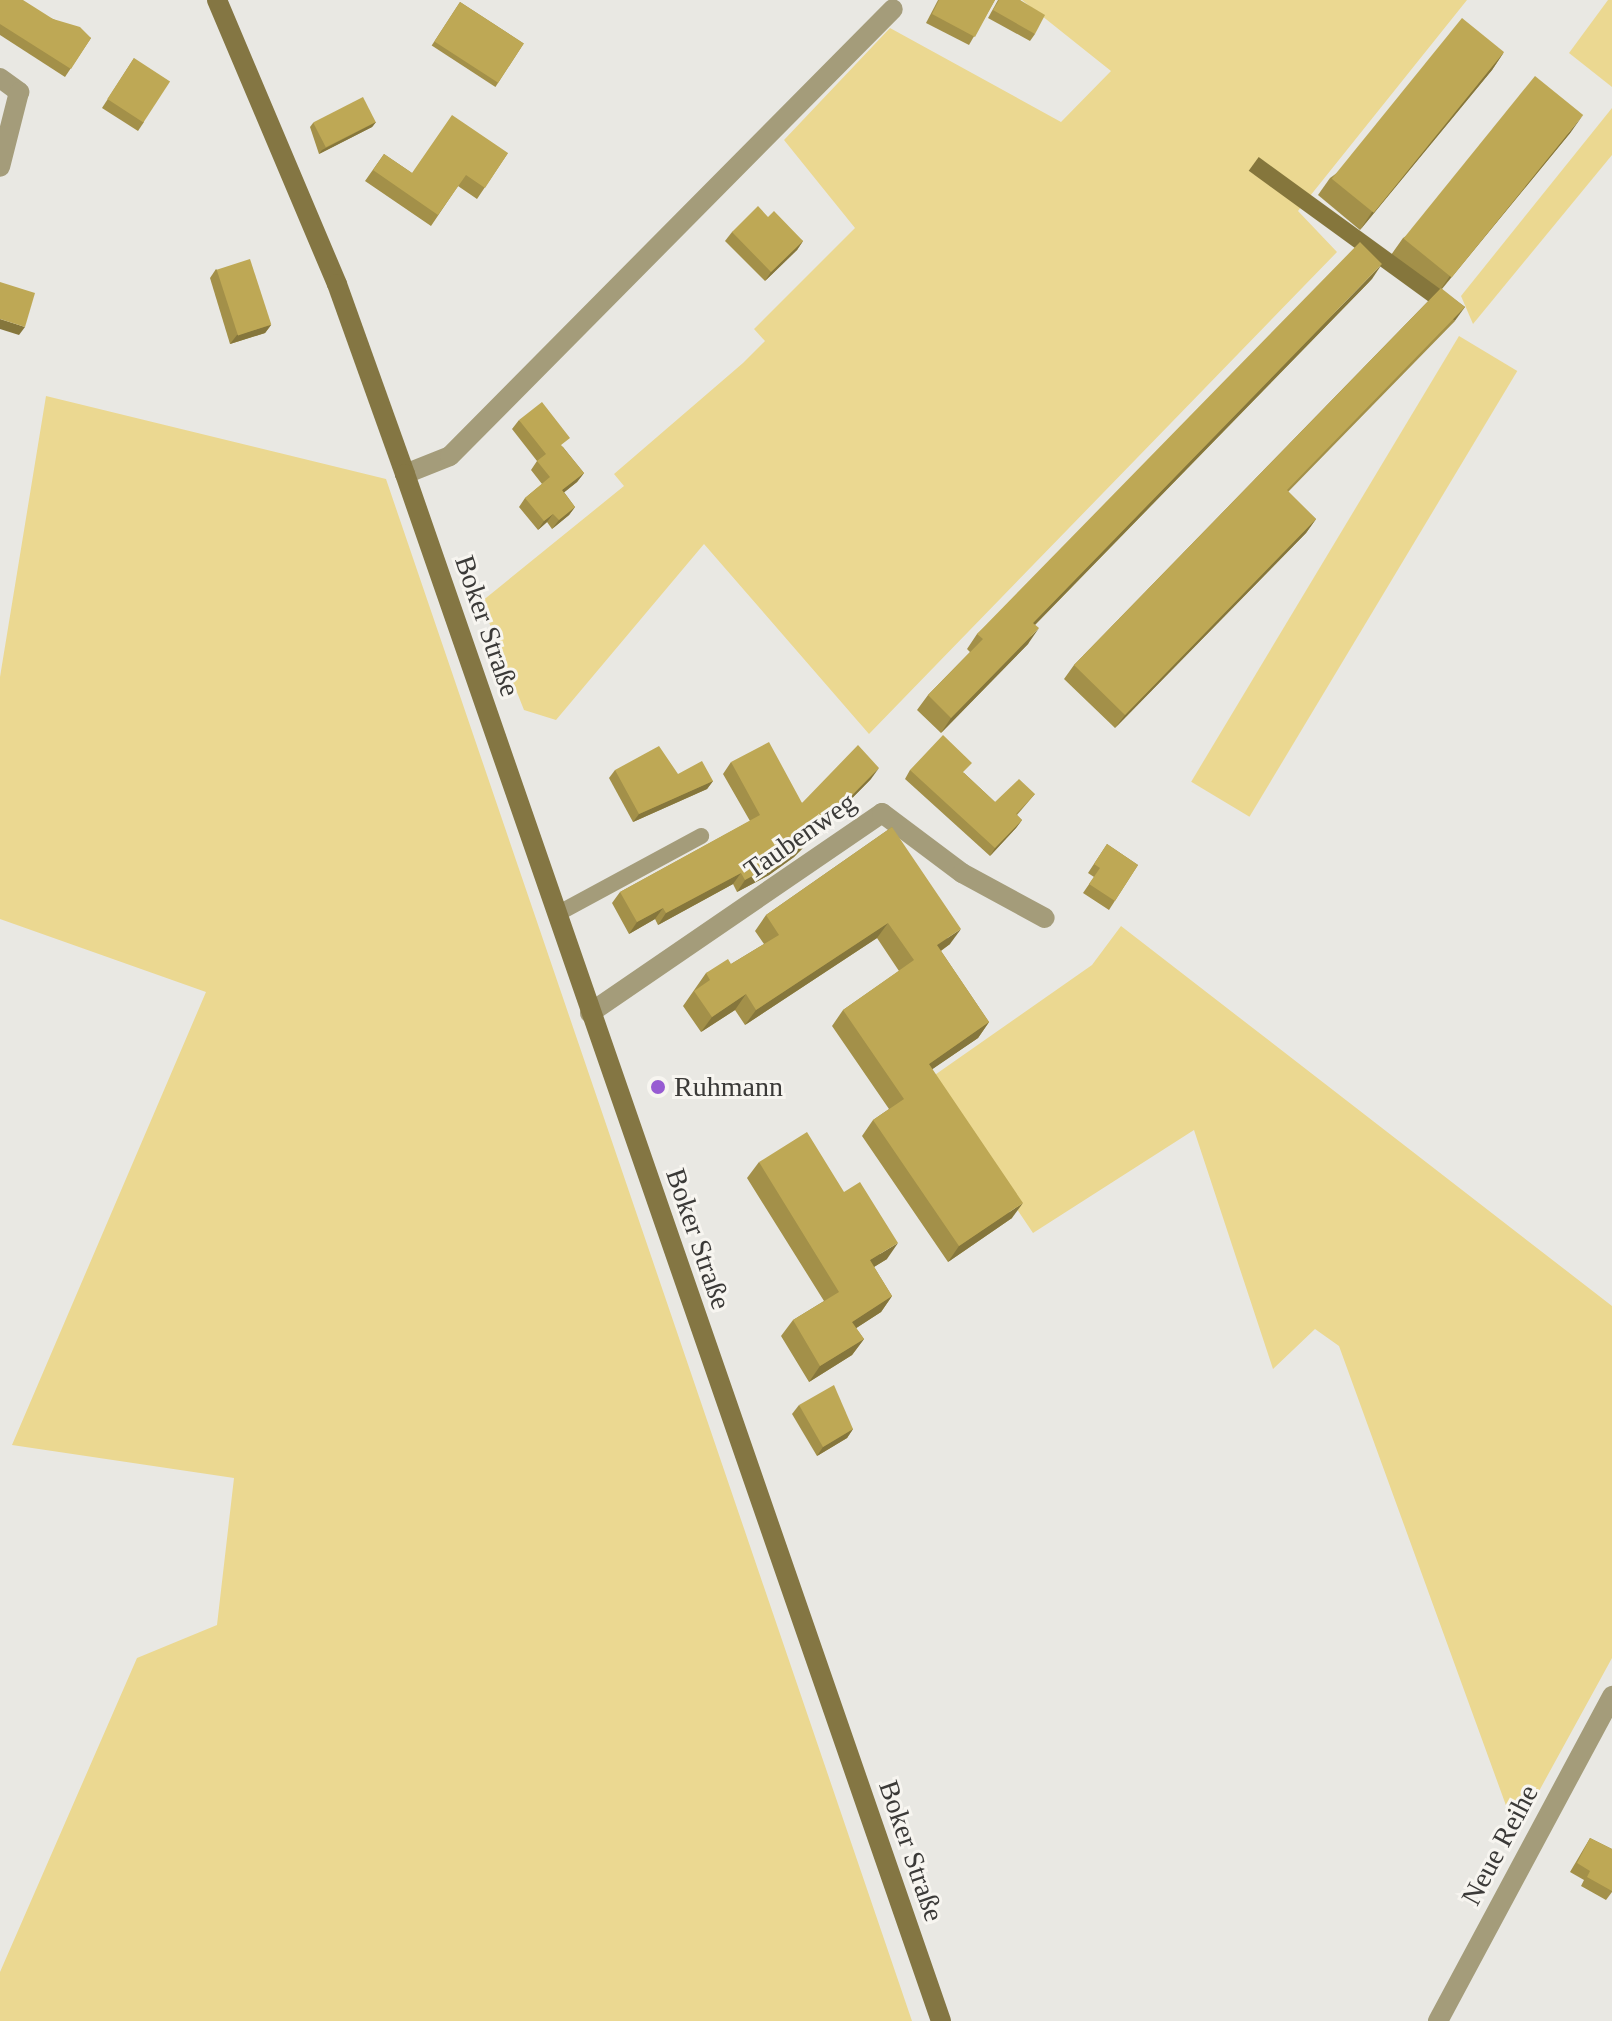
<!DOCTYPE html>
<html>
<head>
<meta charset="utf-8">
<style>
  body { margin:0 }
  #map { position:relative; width:1612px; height:2021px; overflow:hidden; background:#e9e8e3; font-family:Georgia,serif }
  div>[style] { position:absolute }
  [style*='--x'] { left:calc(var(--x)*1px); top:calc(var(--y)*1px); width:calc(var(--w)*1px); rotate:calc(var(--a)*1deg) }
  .green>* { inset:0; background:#ebd891; transform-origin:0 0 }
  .lane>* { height:16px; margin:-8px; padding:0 8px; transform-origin:8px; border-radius:8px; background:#a49c7a }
  .street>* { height:20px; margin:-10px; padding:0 10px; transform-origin:10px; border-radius:10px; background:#a49c7a }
  .secondary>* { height:20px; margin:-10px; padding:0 10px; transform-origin:10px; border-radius:10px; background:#847643 }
  .wall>* { inset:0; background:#a39049; transform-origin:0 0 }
  .shaded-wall>* { inset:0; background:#85763c; transform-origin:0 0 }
  .building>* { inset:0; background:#bea855; transform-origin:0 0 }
  .dots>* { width:22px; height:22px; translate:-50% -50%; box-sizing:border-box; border:4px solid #f7f5f0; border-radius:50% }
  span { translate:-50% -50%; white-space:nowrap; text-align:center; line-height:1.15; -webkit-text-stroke:6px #f7f5f0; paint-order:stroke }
  .street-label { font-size:28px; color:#3b3a38 }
  .poi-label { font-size:28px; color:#3b3a38 }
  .left { translate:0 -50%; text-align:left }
</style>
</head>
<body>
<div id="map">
  <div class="green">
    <div style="clip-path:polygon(1022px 0,1467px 0,1298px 211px,1337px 252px,869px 734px,704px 544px,556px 720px,524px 710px,481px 602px,624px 486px,614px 474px,743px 363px,765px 341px,754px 329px,855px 228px,784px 140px,890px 28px,1061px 122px,1111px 71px)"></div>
    <div style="clip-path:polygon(1608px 0,1612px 0,1612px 87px,1569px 53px)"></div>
    <div style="clip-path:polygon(1612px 108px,1612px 155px,1473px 324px,1461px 296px)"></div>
    <div style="left:1459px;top:336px;width:68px;height:520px;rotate:31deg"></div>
    <div style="clip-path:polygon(46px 396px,386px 479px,912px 2021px,0 2021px,0 1972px,137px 1658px,217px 1625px,234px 1478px,12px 1445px,206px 992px,0 919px,0 677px)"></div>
    <div style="clip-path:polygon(1121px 926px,1612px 1306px,1612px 1658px,1516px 1833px,1339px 1346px,1315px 1329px,1273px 1369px,1194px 1130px,1033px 1233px,929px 1079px,1092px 965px)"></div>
  </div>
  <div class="lane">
    <div style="--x:557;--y:914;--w:164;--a:-28.4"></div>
  </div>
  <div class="street">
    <div style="--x:0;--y:78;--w:24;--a:36"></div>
    <div style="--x:19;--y:92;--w:77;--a:104.2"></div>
    <div style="--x:405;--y:474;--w:48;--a:-21.8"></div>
    <div style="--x:450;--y:456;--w:629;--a:-45.26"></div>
    <div style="--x:590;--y:1013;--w:354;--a:-34.4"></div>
    <div style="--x:882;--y:813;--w:100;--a:36.9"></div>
    <div style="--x:962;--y:873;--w:94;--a:28.5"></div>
    <div style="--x:1438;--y:2021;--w:369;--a:-61.8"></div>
  </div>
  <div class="secondary">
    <div style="--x:217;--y:0;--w:308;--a:67.1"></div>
    <div style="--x:337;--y:284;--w:202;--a:70.3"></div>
    <div style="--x:405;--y:474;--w:1637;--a:70.89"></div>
  </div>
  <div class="wall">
    <div style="clip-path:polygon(0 0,53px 19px,91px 38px,65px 77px,0 35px)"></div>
    <div style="clip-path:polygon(938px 0,995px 0,969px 45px,926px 23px)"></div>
    <div style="clip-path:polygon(998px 0,1020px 0,1035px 34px,1030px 41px,988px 18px)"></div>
    <div style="left:460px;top:2px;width:76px;height:52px;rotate:33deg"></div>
    <div style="clip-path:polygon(1504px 52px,1492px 70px,1360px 230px,1318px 195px,1330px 178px)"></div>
    <div style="clip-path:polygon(134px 58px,144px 122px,138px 131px,102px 108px)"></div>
    <div style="clip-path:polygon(376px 122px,372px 127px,319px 154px,310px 127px,313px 123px)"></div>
    <div style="clip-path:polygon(1571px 132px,1442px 289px,1455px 321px,1288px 492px,1316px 519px,1306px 533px,1115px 728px,1064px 679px,1074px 665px,1437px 292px,1391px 255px,1403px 238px)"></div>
    <div style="clip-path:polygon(508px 153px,477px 199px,458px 186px,431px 226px,365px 181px,384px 154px,412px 173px)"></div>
    <div style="clip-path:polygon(768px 217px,803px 241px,797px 250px,765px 281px,725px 241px,732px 232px)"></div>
    <div style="clip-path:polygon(216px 269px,271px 325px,265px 333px,230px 344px,210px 278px)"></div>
    <div style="clip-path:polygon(1372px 279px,1035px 625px,1028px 644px,941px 733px,917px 710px,928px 695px,970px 652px,967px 649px,977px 634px)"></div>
    <div style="clip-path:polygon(519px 420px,563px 447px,584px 473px,577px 482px,564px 492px,575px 507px,569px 515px,552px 529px,547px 522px,538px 530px,519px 507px,525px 498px,542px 484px,531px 470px,537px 461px,512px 429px)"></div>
    <div style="clip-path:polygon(731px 762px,802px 803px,871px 779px,794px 857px,769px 875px,737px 892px,733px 884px,658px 925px,655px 919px,629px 934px,612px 903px,620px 892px,750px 821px,723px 774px)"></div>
    <div style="clip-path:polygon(615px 770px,678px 774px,713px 781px,707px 789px,633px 822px,609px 778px)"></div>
    <div style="clip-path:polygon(910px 770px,964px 773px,995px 802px,1035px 794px,1017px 815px,1022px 820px,1016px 828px,990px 856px,905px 779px)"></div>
    <div style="clip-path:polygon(892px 827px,950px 944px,941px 951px,989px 1022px,978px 1038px,932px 1069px,1012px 1218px,948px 1262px,862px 1136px,873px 1120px,889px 1109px,832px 1026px,843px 1010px,899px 971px,877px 938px,745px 1025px,735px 1010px,701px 1032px,683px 1006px,706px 973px,731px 964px,764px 944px,755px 931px,766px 915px)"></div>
    <div style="clip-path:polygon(1107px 844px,1138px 865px,1109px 910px,1083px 893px,1094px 877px,1088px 873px)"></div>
    <div style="clip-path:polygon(759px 1162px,887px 1259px,874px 1267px,892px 1296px,881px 1312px,856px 1328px,864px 1339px,852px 1355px,809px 1382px,781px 1336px,793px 1320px,824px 1301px,747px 1178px)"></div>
    <div style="clip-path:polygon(799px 1405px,853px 1429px,847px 1438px,817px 1456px,792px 1414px)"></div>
    <div style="clip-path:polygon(1590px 1838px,1612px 1849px,1612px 1892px,1606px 1900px,1581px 1886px,1584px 1880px,1570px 1872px)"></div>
  </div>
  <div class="shaded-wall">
    <div style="clip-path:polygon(1504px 52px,1492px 70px,1360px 230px,1372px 212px)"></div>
    <div style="clip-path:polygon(1583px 115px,1571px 132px,1438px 293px,1450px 276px)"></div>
    <div style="clip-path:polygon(376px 122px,372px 127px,319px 154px,322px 150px)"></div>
    <div style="clip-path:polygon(803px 241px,797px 250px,765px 281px,771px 272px)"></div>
    <div style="clip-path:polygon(1382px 264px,1372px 279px,1022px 638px,1033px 623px)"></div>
    <div style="left:1465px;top:307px;width:17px;height:255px;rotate:126deg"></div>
    <div style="clip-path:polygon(0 319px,25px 327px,19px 335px,0 329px)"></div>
    <div style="clip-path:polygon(271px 325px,265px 333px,230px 344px,237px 335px)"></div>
    <div style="clip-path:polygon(584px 473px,577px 482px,556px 499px,562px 490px)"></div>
    <div style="clip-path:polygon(575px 507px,569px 515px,552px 529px,559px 520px)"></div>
    <div style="clip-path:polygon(553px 514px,547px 522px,538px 530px,544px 521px)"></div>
    <div style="clip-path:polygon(1316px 519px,1306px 533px,1115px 728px,1125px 715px)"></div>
    <div style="clip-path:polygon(1039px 628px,1028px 644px,941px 733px,951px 718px)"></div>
    <div style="clip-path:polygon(879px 768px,871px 779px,794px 857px,769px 875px,737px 892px,745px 880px)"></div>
    <div style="clip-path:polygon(713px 781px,707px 789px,633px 822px,639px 814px)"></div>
    <div style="clip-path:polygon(1022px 820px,1016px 828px,990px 856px,995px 848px)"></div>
    <div style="clip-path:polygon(741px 873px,733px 884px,658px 925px,666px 913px)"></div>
    <div style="clip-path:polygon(663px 908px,655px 919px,629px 934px,637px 922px)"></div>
    <div style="clip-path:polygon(888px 923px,877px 938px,745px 1025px,756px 1010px)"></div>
    <div style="clip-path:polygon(961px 929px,950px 944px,926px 961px,937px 945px)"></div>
    <div style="clip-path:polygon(746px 994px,735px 1010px,701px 1032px,712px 1017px)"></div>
    <div style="clip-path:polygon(989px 1022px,978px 1038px,918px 1079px,929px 1064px)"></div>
    <div style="clip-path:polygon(1023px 1203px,1012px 1218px,948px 1262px,959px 1246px)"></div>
    <div style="clip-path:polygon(898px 1243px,887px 1259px,859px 1276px,870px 1260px)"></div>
    <div style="clip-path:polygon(892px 1296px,881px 1312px,841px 1338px,852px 1322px)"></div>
    <div style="clip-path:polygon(864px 1339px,852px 1355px,809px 1382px,820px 1366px)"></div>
    <div style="clip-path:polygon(853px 1429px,847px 1438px,817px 1456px,823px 1447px)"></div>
  </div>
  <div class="building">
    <div style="clip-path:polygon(0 0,23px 0,53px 19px,80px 27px,91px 38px,71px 69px,0 24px)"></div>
    <div style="clip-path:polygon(939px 0,995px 0,975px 37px,932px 14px)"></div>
    <div style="clip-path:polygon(999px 0,1020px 0,1045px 15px,1035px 34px,993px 10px)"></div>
    <div style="left:460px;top:2px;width:76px;height:47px;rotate:33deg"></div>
    <div style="left:1462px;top:18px;width:54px;height:207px;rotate:39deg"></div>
    <div style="left:134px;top:58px;width:43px;height:49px;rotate:33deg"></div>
    <div style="left:1535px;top:76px;width:62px;height:209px;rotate:39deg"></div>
    <div style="left:363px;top:97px;width:28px;height:56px;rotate:63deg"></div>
    <div style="clip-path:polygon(452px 115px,508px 153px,485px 188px,466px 175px,438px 215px,373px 170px,384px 154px,412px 173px)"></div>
    <div style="clip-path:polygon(758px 206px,768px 217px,774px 211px,803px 241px,771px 272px,732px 232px)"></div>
    <div style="clip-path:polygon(1360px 242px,1382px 264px,1033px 623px,1039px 628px,951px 718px,928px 695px,983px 639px,977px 634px)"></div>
    <div style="left:250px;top:259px;width:69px;height:35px;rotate:72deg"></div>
    <div style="clip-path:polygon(0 282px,35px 293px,25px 327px,0 319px)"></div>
    <div style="clip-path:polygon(1441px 288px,1465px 307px,1287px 490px,1316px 519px,1125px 715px,1074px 665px)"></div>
    <div style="clip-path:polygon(542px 402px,570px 438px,561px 445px,584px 473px,562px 490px,575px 507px,559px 520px,553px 514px,544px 521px,525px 498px,550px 477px,537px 461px,546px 454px,519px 420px)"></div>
    <div style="clip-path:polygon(943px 735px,972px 763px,963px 772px,995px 802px,1019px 779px,1035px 794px,1016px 814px,1022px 820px,995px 848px,910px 770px)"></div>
    <div style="clip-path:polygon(769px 742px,802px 803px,858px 745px,879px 768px,802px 846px,777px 863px,745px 880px,741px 873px,666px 913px,663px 908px,637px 922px,620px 892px,760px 815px,731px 762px)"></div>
    <div style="clip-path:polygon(659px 746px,678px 774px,702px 761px,713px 781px,639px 814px,615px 770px)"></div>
    <div style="clip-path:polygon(892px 827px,961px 929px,937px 945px,989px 1022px,929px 1064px,1023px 1203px,959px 1246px,873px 1120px,904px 1099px,843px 1010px,914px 960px,888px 923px,756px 1010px,746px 994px,712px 1017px,694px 991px,710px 980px,706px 973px,728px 959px,731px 964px,779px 935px,766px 915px)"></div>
    <div style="clip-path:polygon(1107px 844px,1138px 865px,1115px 901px,1089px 884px,1100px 868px,1094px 864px)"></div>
    <div style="clip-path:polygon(807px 1132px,844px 1192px,860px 1182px,898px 1243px,870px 1260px,892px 1296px,852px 1322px,864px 1339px,820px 1366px,793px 1320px,839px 1292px,759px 1162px)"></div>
    <div style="clip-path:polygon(834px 1385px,853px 1429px,823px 1447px,799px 1405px)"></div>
    <div style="clip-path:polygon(1590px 1838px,1612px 1849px,1612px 1891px,1587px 1877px,1590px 1871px,1577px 1863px)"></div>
  </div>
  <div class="dots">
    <div style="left:658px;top:1087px;background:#975bd2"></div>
  </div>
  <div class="street-label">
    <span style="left:487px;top:626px;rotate:71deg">Boker Straße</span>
    <span style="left:800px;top:836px;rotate:-35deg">Taubenweg</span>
    <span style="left:698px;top:1239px;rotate:71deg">Boker Straße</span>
    <span style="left:1500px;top:1845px;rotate:-62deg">Neue Reihe</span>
    <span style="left:911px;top:1851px;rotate:71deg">Boker Straße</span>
  </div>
  <div class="poi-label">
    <span class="left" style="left:674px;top:1087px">Ruhmann</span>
  </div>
</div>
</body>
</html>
